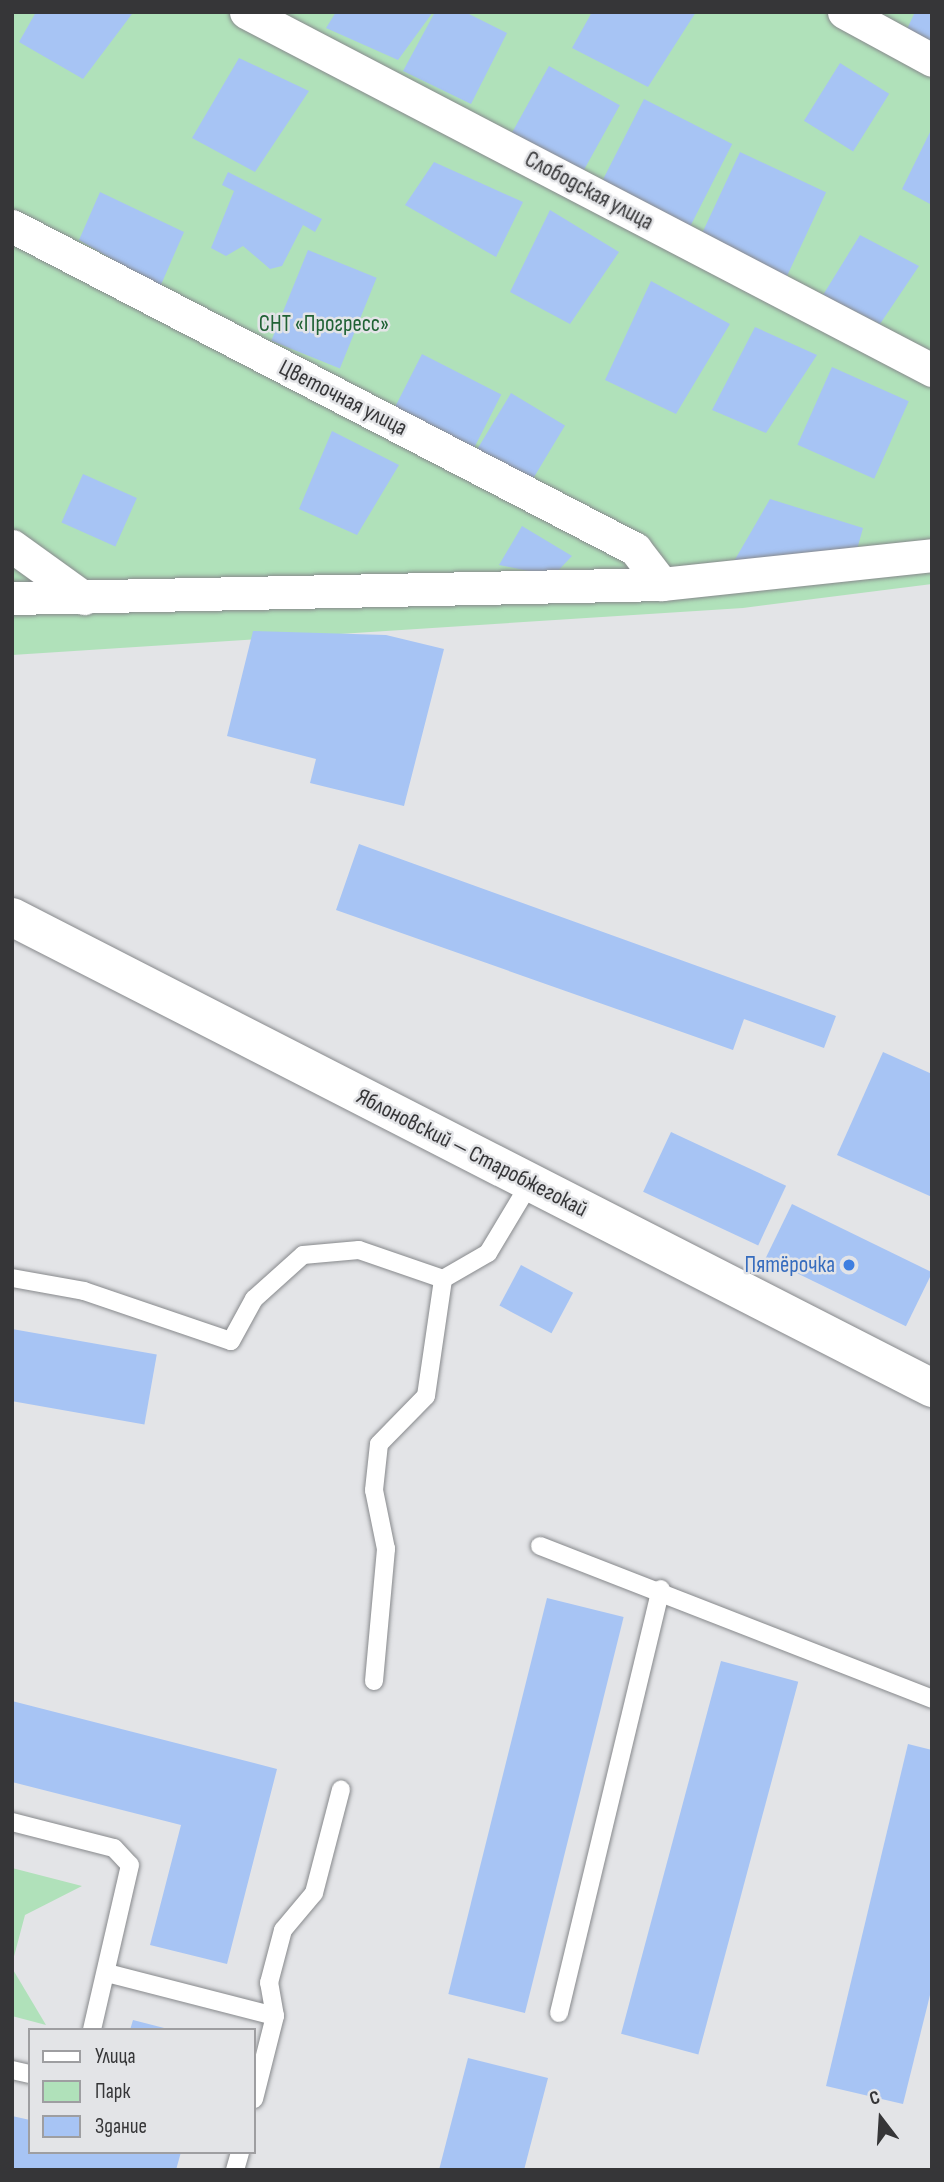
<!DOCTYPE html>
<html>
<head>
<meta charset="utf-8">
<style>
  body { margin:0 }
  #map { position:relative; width:944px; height:2182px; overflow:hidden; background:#e3e4e7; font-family:"Sofia Sans Condensed",sans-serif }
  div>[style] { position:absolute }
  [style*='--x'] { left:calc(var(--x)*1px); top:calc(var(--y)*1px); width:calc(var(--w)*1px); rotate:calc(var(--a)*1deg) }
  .green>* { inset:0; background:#b0e1ba }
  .building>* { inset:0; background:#a7c4f4; transform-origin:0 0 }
  .roads { filter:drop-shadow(0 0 2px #87898c) drop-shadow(0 0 2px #87898c) }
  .lane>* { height:18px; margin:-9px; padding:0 9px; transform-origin:9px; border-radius:9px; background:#fff }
  .street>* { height:33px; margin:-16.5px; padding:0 16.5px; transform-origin:16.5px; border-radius:16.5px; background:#fff }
  .secondary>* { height:38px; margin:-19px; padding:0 19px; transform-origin:19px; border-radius:19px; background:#fff }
  .dots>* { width:19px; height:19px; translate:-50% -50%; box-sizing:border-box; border:4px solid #e3e4e7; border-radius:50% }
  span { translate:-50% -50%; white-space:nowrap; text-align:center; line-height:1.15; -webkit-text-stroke:5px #e3e4e7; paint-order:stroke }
  .street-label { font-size:23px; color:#363638 }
  .park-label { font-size:23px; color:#206235 }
  .shop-label { font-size:23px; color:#366cbe }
  .right { translate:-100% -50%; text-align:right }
  .frame { position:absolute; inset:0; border:14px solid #363638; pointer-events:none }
  .legend { position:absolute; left:28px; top:2028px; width:228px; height:126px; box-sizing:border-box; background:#e3e4e7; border:2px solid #9e9ea1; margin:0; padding:9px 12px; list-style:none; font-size:21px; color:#363638 }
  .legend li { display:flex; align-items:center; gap:14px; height:35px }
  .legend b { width:35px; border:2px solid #9e9ea1 }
  .north { position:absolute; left:846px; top:2084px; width:70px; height:70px; -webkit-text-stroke:5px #e3e4e7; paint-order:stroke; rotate:343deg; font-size:19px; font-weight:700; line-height:28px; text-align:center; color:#363638 }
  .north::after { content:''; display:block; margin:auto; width:24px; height:32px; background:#363638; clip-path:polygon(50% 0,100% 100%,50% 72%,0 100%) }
</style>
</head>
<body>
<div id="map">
  <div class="green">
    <div style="clip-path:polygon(12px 12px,932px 12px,932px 584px,743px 608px,12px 655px)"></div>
    <div style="clip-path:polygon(12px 1868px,82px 1886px,25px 1915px,12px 1964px)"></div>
    <div style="clip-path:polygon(12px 1968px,46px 2025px,12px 2016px)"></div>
  </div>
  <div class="building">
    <div style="clip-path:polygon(36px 12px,130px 12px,132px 14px,83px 79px,19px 42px)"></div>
    <div style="clip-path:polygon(336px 12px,433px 12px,398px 60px,326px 28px)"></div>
    <div style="clip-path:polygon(435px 12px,465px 12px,507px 33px,471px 104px,403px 71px)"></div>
    <div style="clip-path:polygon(592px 12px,696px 12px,648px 87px,572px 48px)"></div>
    <div style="clip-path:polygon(915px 12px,932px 12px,932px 43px,907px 29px)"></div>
    <div style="clip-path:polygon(239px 58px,309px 91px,255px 172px,192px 138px)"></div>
    <div style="left:840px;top:63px;width:58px;height:68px;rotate:32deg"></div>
    <div style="left:549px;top:66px;width:81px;height:77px;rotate:29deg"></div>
    <div style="left:644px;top:99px;width:99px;height:94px;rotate:27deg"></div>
    <div style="clip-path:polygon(932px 128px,932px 205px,902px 189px)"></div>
    <div style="left:740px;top:152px;width:95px;height:95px;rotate:25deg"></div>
    <div style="clip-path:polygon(434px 162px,523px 202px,496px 257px,405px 205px)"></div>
    <div style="clip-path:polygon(228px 172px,322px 219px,315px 232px,303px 225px,282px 266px,270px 269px,243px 246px,226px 256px,211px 248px,234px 191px,222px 185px)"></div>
    <div style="clip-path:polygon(100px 192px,184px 232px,160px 287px,79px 240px)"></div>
    <div style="clip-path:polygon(550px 210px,619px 252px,570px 324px,510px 292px)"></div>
    <div style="clip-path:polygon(860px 235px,919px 266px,880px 324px,823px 295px)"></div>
    <div style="left:308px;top:250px;width:74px;height:98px;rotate:22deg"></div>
    <div style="clip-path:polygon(651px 281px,730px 324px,676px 414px,605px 380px)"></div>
    <div style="clip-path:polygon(755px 327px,817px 355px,766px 433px,712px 410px)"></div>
    <div style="left:422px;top:354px;width:89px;height:62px;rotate:27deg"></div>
    <div style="left:832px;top:367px;width:84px;height:85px;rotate:24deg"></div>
    <div style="left:511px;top:393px;width:63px;height:67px;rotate:31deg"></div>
    <div style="clip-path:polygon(332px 431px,399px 465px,357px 535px,299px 509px)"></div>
    <div style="left:83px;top:474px;width:59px;height:53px;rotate:24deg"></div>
    <div style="clip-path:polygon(770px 499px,863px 528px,856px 553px,733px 563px)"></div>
    <div style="clip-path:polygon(522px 526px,572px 556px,553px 576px,499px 565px)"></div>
    <div style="clip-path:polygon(253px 631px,386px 635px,444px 649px,404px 806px,310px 783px,316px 759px,227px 736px)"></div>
    <div style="clip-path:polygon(359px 844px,836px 1016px,824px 1048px,744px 1019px,733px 1050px,336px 910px)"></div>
    <div style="clip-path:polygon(883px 1052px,932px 1074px,932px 1197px,837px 1155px)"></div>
    <div style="left:671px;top:1132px;width:127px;height:66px;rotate:25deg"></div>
    <div style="left:792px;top:1204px;width:156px;height:60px;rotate:26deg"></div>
    <div style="left:521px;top:1265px;width:59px;height:46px;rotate:28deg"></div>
    <div style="left:12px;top:1329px;width:147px;height:71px;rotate:10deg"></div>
    <div style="left:547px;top:1598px;width:79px;height:408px;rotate:14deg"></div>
    <div style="left:721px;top:1661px;width:80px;height:386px;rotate:15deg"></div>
    <div style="clip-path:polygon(12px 1701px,277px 1769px,227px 1964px,150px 1945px,181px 1825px,12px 1782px)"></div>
    <div style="clip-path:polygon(908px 1744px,932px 1750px,932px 1987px,903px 2104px,826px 2086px)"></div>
    <div style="clip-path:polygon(133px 2020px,168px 2029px,168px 2030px,130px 2030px)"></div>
    <div style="clip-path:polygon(468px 2058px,548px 2078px,524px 2170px,439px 2170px)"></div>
    <div style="clip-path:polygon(12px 2116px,30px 2120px,30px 2152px,181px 2152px,176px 2170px,12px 2170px)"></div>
  </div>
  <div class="roads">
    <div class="lane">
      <div style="--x:12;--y:1278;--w:73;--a:10.2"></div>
      <div style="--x:84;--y:1291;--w:155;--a:18.8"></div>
      <div style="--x:231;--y:1341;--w:48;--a:-61.3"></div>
      <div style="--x:254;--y:1299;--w:66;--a:-41.9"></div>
      <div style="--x:303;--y:1255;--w:56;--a:-5.1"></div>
      <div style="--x:359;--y:1250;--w:89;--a:19"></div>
      <div style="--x:540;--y:1546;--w:421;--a:21.3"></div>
      <div style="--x:374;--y:1681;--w:133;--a:-84.8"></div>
      <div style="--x:386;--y:1549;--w:60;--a:-101.5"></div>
      <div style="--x:374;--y:1490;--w:46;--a:-83.8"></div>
      <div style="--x:379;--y:1444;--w:67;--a:-45.6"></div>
      <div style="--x:426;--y:1396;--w:118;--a:-81.7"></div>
      <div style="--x:443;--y:1279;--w:52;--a:-30"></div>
      <div style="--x:488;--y:1253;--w:82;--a:-59"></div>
      <div style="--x:12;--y:1822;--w:105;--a:14.3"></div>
      <div style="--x:114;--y:1848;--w:23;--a:47"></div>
      <div style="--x:130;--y:1865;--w:169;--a:103"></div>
      <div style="--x:107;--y:1973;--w:173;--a:14.4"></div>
      <div style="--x:559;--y:2013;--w:436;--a:-76.5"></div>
      <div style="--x:12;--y:2070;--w:18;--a:13"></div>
      <div style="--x:254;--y:2099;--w:86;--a:-75.8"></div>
      <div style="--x:275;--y:2016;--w:34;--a:-100"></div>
      <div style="--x:269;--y:1983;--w:55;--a:-75.2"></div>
      <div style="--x:283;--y:1930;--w:48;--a:-50"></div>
      <div style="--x:314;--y:1893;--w:107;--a:-75.4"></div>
      <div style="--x:235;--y:2170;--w:19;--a:-74"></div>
    </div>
    <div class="street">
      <div style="--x:246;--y:12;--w:774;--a:27.56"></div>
      <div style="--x:844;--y:12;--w:100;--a:28.6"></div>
      <div style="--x:12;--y:226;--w:702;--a:27.4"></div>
      <div style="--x:635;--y:549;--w:44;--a:52.4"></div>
      <div style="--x:12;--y:546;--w:89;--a:35.8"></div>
      <div style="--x:12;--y:598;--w:650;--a:-1.23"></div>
      <div style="--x:662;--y:584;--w:272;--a:-6.1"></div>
    </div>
    <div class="secondary">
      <div style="--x:12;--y:917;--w:1034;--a:27.11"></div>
    </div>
  </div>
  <div class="dots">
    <div style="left:849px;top:1265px;background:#3f7fe0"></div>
  </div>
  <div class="street-label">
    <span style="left:589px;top:191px;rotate:28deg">Слободская улица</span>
    <span style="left:343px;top:398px;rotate:27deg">Цветочная улица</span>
    <span style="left:472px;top:1153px;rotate:27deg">Яблоновский — Старобжегокай</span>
  </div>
  <div class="park-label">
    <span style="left:324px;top:324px">СНТ «Прогресс»</span>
  </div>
  <div class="shop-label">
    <span class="right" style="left:835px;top:1265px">Пятёрочка</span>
  </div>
  <div class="frame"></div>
  <ul class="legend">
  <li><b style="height:9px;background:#fff"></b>Улица</li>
  <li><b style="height:19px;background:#b0e1ba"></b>Парк</li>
  <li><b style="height:19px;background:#a7c4f4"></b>Здание</li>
  </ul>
  <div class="north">С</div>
</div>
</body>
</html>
